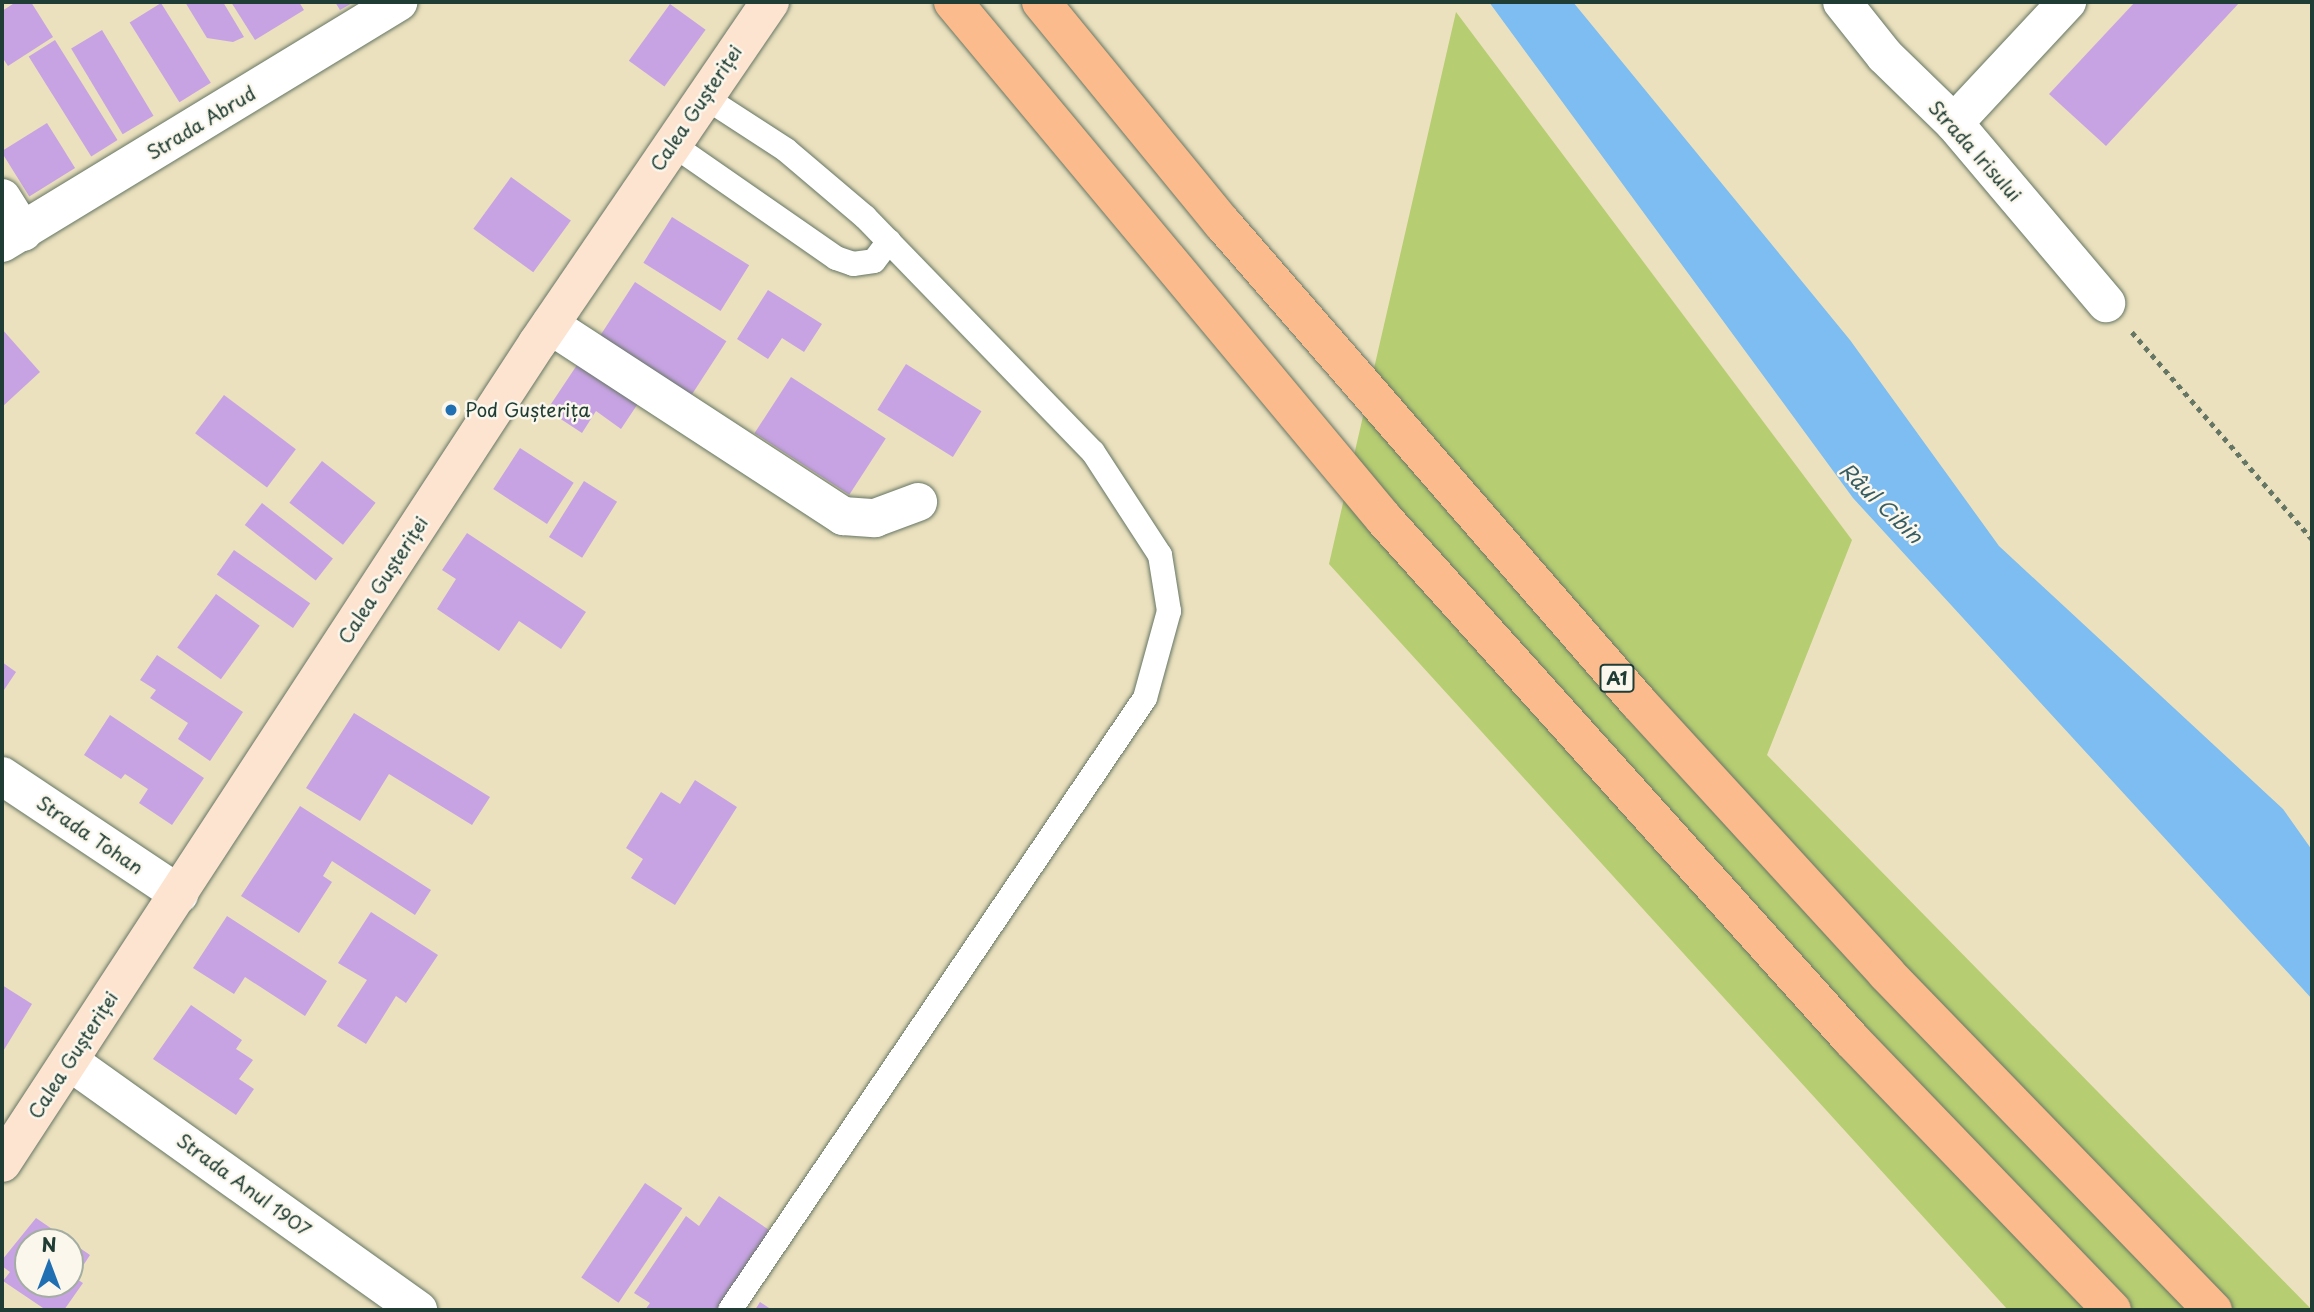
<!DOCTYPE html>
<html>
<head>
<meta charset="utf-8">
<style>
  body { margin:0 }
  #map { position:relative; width:2314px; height:1312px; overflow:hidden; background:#ebe1be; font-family:"Playpen Sans",sans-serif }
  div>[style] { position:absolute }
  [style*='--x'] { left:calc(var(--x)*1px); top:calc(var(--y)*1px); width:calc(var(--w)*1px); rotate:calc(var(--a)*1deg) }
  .green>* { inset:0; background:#b6cd72 }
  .water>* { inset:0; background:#7dbdf1 }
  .building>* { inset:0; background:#c7a3e3; transform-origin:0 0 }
  .path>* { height:4.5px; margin-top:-2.25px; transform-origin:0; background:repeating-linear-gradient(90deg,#667664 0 5px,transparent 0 10px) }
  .roads { filter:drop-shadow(0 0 2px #667664) drop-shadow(0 0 2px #667664) }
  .service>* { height:24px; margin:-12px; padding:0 12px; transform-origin:12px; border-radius:12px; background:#fff }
  .minor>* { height:38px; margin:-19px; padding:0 19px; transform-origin:19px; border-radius:19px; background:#fff }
  .tertiary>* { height:38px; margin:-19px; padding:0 19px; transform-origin:19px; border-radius:19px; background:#fff }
  .secondary>* { height:38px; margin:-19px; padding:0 19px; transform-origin:19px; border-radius:19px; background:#fde4d1 }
  .motorway>* { height:38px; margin:-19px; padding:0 19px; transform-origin:19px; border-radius:19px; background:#fbbb8c }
  .dots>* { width:19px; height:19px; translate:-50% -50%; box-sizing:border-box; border:4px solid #fbf7ec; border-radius:50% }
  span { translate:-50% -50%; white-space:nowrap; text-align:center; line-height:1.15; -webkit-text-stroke:5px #fbf7ec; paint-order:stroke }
  .shield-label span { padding:2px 5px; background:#fbf7ec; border:2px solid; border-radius:5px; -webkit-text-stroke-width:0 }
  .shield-label { font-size:18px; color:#1f3d34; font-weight:700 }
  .street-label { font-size:19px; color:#1f3d34 }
  .poi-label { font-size:19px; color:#1f3d34 }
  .left { translate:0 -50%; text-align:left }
  .water-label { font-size:21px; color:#365d63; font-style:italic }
  .frame { position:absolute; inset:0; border:4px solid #1f3d34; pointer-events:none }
  .north { position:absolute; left:14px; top:1228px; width:70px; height:70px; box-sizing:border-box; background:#fbf7ec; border:2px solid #a3ada2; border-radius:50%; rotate:0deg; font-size:19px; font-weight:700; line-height:28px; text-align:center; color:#1f3d34 }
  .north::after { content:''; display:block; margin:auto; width:24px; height:32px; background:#1f6fb2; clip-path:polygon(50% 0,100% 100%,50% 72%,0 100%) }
</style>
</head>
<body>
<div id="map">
  <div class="green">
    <div style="clip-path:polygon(1456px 12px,1852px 540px,1767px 755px,2312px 1310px,2008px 1310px,1329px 564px)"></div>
  </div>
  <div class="water">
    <div style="clip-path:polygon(1489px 2px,1573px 2px,1850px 340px,1999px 546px,2283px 809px,2312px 850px,2312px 999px,1853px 498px)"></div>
  </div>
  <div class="building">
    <div style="clip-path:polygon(16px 2px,31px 2px,53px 37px,8px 66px,2px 57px,2px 11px)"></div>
    <div style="clip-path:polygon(185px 2px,223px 2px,244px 37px,233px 42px,207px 38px)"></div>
    <div style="clip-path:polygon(231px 2px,299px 2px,304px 10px,255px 40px)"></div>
    <div style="clip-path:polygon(335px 2px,354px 2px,340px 10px)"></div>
    <div style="clip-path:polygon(2135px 2px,2240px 2px,2106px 146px,2049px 94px)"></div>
    <div style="left:161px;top:3px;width:94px;height:37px;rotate:58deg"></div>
    <div style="left:670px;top:4px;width:44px;height:70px;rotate:36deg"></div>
    <div style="left:102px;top:30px;width:100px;height:36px;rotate:59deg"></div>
    <div style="left:55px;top:40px;width:118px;height:31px;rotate:58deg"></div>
    <div style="left:47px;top:123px;width:53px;height:54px;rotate:58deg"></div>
    <div style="left:511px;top:177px;width:74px;height:64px;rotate:36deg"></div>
    <div style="left:672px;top:217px;width:91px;height:54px;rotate:32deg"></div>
    <div style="left:635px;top:282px;width:109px;height:64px;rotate:33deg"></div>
    <div style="clip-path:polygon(768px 290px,822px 324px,804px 352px,782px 338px,768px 359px,737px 339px)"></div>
    <div style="clip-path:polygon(2px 329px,40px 372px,2px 407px)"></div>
    <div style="clip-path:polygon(579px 362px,639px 402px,621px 429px,596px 411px,582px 433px,547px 410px)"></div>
    <div style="left:906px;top:364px;width:89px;height:54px;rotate:32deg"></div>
    <div style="left:791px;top:377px;width:113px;height:67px;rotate:33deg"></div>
    <div style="left:224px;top:395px;width:90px;height:48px;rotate:37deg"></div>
    <div style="left:520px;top:448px;width:64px;height:49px;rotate:33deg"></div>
    <div style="left:322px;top:461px;width:68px;height:53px;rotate:38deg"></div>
    <div style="left:584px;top:481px;width:39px;height:66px;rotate:32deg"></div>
    <div style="left:262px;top:503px;width:90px;height:28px;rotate:38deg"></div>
    <div style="clip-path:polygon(467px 533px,586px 612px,561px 649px,519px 621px,499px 651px,437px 609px,456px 579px,442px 570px)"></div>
    <div style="left:234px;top:550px;width:93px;height:30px;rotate:35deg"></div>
    <div style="left:216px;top:594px;width:54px;height:66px;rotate:36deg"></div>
    <div style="clip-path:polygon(157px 655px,243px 712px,210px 761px,178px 739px,188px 723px,150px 698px,156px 690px,140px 680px)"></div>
    <div style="clip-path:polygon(2px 662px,16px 672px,2px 693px)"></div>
    <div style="clip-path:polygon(354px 713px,490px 797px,472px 825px,389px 774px,360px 821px,306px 788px)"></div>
    <div style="clip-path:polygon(110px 715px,204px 778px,172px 825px,139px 803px,148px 789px,125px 774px,121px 779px,84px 755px)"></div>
    <div style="clip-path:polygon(695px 780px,737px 807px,675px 905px,631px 878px,643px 859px,626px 848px,661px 792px,680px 804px)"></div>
    <div style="clip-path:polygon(300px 806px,431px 890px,415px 915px,332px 861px,323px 876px,332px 882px,299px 933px,241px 896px)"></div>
    <div style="clip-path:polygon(371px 912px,438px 955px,406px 1003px,396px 996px,366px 1044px,337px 1026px,367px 980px,338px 963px)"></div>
    <div style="clip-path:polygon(227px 916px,327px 981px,305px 1016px,245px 977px,234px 994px,193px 968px)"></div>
    <div style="clip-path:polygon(2px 985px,32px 1004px,2px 1053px)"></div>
    <div style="clip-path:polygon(191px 1005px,242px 1040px,236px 1049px,253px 1060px,239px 1079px,254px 1089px,236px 1115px,153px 1059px)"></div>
    <div style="left:645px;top:1183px;width:45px;height:114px;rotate:34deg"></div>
    <div style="clip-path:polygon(719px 1196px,772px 1232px,719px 1310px,645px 1310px,650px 1303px,634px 1293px,686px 1216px,699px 1226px)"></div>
    <div style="clip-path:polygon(evenodd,36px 1218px,90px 1255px,75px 1278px,83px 1283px,64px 1310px,46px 1310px,3px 1281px,10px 1272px,2px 1266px,2px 1260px,36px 1218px,28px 1242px,70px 1242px,70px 1284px,28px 1284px,28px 1242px)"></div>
    <div style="clip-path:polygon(760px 1302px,772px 1310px,755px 1310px)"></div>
  </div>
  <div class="path">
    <div style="--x:2132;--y:332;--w:274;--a:49"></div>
  </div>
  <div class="roads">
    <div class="service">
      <div style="--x:703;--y:96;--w:99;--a:33"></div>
      <div style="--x:786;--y:150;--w:104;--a:40.3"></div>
      <div style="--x:865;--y:217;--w:327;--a:45.9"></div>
      <div style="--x:1093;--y:452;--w:123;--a:57"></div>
      <div style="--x:1160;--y:555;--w:57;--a:80.9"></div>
      <div style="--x:1169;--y:611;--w:90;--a:105.4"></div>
      <div style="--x:1145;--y:698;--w:739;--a:124.14"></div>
      <div style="--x:672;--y:144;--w:200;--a:34.8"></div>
      <div style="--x:836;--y:258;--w:18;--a:19"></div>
      <div style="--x:853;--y:264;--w:21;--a:-8"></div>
      <div style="--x:874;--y:261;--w:25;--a:-53"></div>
    </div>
    <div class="minor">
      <div style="--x:1842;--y:2;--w:69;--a:51.5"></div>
      <div style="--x:1885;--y:56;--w:96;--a:44.2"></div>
      <div style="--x:1954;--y:123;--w:236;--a:49.8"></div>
      <div style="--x:1954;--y:123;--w:166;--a:-47"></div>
      <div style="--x:2;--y:198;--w:40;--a:58"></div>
      <div style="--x:550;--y:325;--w:350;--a:33.1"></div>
      <div style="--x:843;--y:516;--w:32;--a:4"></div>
      <div style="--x:875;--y:518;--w:46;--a:-20.4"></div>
      <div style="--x:2;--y:776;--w:213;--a:33.7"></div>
      <div style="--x:69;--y:1061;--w:429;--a:35.5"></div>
    </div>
    <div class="tertiary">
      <div style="--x:2;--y:243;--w:464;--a:-31.3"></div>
    </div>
    <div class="secondary">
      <div style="--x:2;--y:1163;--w:980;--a:-56.86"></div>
      <div style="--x:538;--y:342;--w:412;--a:-55.7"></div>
    </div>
    <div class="motorway">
      <div style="--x:953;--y:2;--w:673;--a:50.18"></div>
      <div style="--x:1384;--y:519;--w:700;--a:48.07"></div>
      <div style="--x:1852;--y:1040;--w:375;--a:46.1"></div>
      <div style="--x:1041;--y:2;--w:287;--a:50.7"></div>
      <div style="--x:1223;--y:224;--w:634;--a:49.03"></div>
      <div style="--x:1639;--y:703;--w:366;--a:47.5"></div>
      <div style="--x:1886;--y:973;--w:470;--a:45.9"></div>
    </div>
  </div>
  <div class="dots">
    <div style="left:451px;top:410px;background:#1f6fb2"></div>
  </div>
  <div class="shield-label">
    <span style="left:1617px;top:678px">A1</span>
  </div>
  <div class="street-label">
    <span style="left:696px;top:108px;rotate:-56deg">Calea Gușteriței</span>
    <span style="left:201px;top:123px;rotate:-31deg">Strada Abrud</span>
    <span style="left:1975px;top:151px;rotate:48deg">Strada Irisului</span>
    <span style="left:383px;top:580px;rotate:-57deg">Calea Gușteriței</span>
    <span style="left:90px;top:835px;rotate:34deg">Strada Tohan</span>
    <span style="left:73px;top:1055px;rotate:-57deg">Calea Gușteriței</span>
    <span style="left:244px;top:1185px;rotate:36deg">Strada Anul 1907</span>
  </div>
  <div class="poi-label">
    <span class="left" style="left:465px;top:410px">Pod Gușterița</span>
  </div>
  <div class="water-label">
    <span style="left:1882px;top:502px;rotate:44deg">Râul Cibin</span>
  </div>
  <div class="frame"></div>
  <div class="north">N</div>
</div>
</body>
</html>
